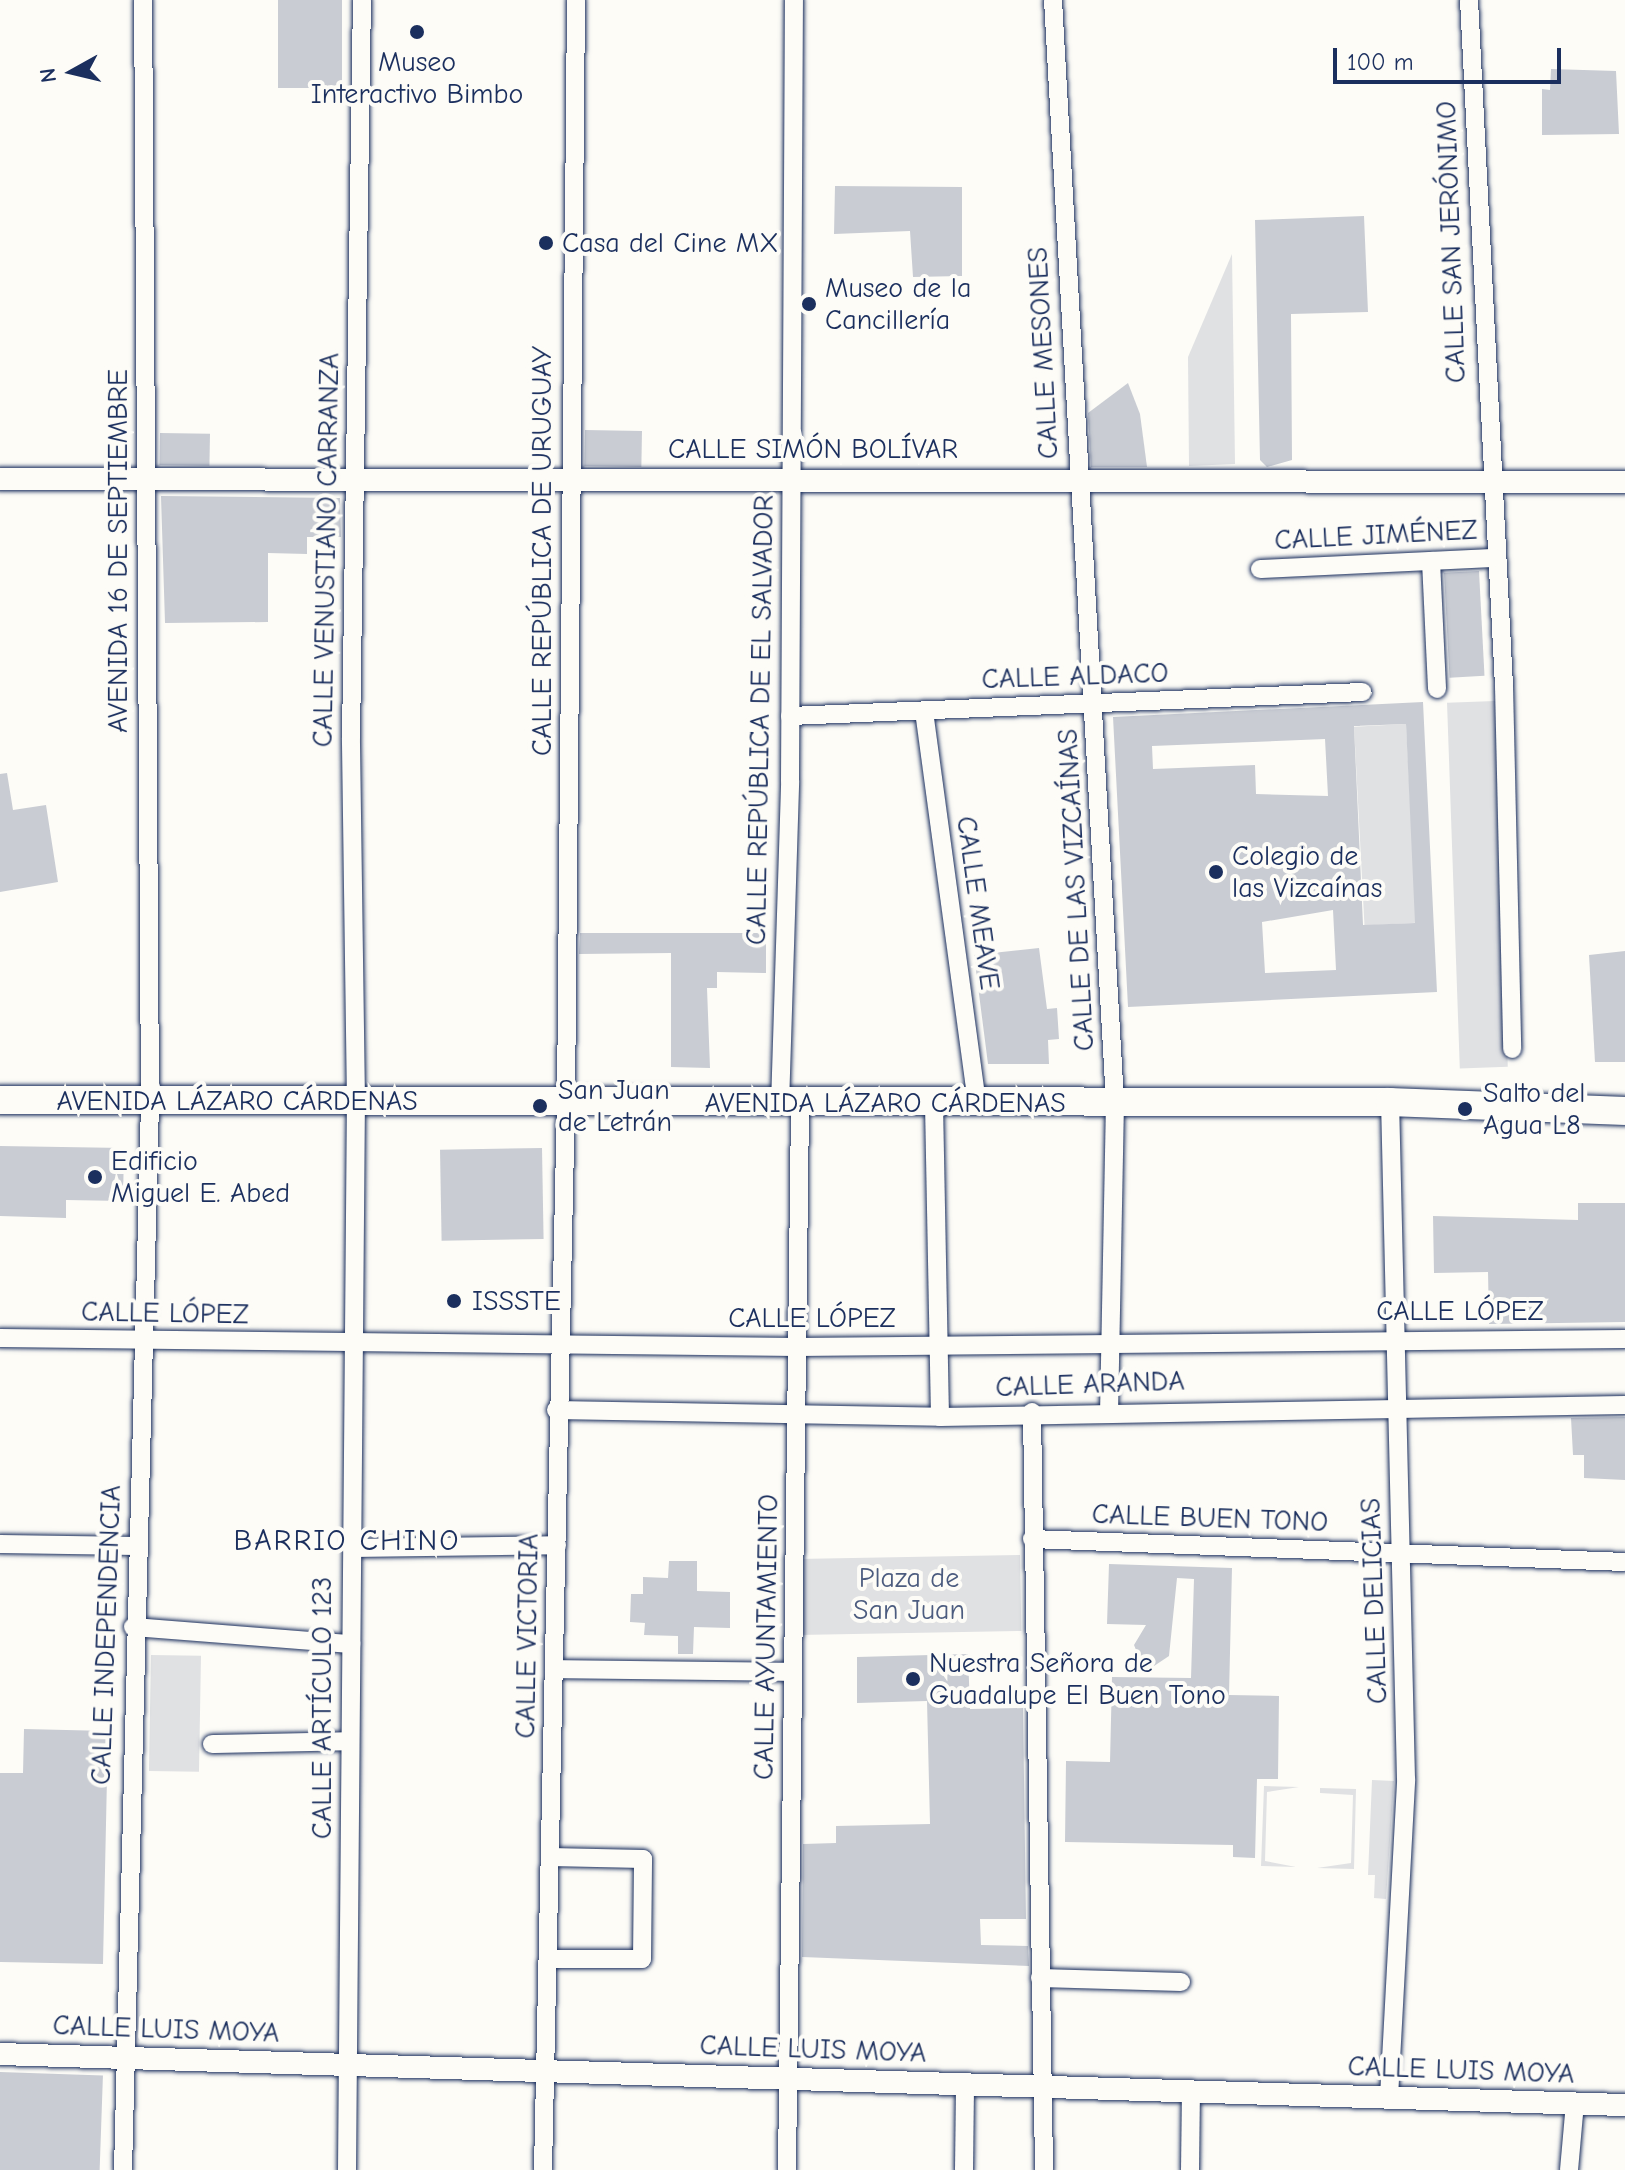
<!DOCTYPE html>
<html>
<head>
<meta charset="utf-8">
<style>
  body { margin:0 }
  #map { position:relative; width:1625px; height:2170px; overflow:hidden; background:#fdfcf7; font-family:"Comic Neue",sans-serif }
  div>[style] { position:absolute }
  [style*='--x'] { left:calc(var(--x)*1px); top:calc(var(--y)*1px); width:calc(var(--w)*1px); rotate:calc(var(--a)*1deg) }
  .green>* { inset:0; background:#e0e1e3; transform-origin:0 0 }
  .building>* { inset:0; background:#c9ccd3; transform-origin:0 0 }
  .roads { filter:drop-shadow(0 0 2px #1b2f5e) drop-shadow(0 0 2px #1b2f5e) }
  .minor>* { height:18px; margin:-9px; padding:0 9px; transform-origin:9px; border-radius:9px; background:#fdfcf7 }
  .tertiary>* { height:22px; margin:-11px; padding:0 11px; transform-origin:11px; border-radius:11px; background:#fdfcf7 }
  .primary>* { height:28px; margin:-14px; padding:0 14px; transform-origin:14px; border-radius:14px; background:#fdfcf7 }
  .dots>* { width:22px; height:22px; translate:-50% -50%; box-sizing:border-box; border:4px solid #fdfcf7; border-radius:50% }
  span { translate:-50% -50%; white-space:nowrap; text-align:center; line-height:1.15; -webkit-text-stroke:8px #fdfcf7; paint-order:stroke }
  .poi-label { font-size:28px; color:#1b2f5e }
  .left { translate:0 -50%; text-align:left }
  .street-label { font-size:28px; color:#1b2f5e }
  .park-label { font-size:28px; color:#4c5c7f }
  .neighbourhood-label { font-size:30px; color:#1b2f5e; letter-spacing:2px }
  .north { position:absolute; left:32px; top:32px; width:80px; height:80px; -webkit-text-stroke:6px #fdfcf7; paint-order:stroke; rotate:262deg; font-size:22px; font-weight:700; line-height:32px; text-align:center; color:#1b2f5e }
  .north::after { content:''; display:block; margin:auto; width:28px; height:36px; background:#1b2f5e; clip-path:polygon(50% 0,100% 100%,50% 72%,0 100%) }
  .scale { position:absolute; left:1333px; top:48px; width:228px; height:36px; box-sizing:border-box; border:4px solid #1b2f5e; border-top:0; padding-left:10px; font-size:24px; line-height:28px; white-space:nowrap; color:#1b2f5e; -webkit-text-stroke:6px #fdfcf7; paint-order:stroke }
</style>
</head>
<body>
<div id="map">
  <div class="green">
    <div style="clip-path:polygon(1232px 254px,1235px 464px,1189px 466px,1188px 357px)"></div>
    <div style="left:1495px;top:701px;width:366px;height:48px;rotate:88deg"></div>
    <div style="left:1406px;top:724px;width:199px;height:52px;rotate:87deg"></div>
    <div style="left:1020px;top:1555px;width:76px;height:223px;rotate:89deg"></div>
    <div style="left:151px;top:1655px;width:50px;height:116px;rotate:1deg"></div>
    <div style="clip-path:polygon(1372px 1780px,1394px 1781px,1386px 1899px,1374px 1898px,1375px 1875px,1368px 1875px)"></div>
    <div style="clip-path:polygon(1264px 1786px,1299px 1787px,1267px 1792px,1265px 1861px,1296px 1867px,1261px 1866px)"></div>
    <div style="clip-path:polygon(1320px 1788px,1356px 1789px,1354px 1869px,1317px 1868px,1351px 1863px,1353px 1795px,1320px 1793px)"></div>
  </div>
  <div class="building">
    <div style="left:278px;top:0;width:64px;height:88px"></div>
    <div style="clip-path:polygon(1551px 69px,1616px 71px,1619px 134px,1542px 135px,1542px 89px,1550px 90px)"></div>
    <div style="clip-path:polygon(835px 186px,962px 187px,962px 276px,913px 277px,910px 231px,834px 234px)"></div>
    <div style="clip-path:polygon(1364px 216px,1368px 312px,1291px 314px,1292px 460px,1267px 467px,1260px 460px,1255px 220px)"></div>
    <div style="clip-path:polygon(1128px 383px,1140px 414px,1147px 467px,1091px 467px,1088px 413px)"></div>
    <div style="left:585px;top:430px;width:57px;height:36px;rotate:1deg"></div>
    <div style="left:160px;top:433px;width:50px;height:32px;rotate:1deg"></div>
    <div style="clip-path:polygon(161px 496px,340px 498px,341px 537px,307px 537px,307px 554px,268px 553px,268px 622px,165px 623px)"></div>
    <div style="left:1479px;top:571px;width:105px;height:35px;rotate:87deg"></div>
    <div style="clip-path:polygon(evenodd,1423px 702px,1437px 992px,1128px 1007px,1113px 717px,1423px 702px,1406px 724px,1415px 923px,1363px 925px,1354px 726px,1406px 724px,1423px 702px,1325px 739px,1328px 796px,1256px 794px,1255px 765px,1153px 769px,1152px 746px,1325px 739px,1423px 702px,1333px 910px,1336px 970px,1265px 973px,1262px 922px,1333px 910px)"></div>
    <div style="clip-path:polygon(7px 773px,13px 810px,46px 805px,58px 882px,0 892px,0 774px)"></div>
    <div style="clip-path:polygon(580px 933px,766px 933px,766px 973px,717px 972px,717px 988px,707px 988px,710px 1068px,671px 1067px,671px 953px,579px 954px)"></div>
    <div style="clip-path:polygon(1039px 948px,1047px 1009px,1057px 1008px,1059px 1039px,1048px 1040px,1049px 1064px,988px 1064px,974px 955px)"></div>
    <div style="clip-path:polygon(1625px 951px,1625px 1062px,1595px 1062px,1589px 955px)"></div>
    <div style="clip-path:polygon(0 1146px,124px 1148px,123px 1201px,66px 1200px,66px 1218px,0 1216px)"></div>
    <div style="left:542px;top:1148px;width:91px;height:102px;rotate:89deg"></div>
    <div style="clip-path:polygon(1578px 1203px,1625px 1203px,1625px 1322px,1489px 1324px,1488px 1272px,1434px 1273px,1433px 1216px,1578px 1220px)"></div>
    <div style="clip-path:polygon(1625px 1417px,1625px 1480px,1584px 1478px,1584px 1455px,1573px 1455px,1571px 1418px)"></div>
    <div style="clip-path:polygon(669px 1561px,697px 1561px,697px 1591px,730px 1592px,730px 1628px,694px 1627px,693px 1654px,678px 1654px,678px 1636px,644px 1635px,645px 1623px,630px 1622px,631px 1594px,643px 1594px,643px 1577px,668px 1578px)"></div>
    <div style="clip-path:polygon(1109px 1564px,1232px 1568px,1229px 1695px,1279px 1696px,1278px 1779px,1257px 1779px,1255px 1858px,1233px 1857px,1233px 1845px,1065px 1842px,1066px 1761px,1110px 1762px,1112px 1677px,1191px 1678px,1194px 1579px,1177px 1578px,1169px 1656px,1145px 1672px,1134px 1645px,1146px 1625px,1107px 1624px)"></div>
    <div style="clip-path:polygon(968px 1654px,970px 1709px,1023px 1708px,1026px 1919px,980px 1919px,981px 1945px,1028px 1946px,1029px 1966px,802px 1957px,803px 1844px,836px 1843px,836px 1826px,930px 1824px,927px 1701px,857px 1703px,857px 1657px)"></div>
    <div style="clip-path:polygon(24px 1729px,108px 1731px,103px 1964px,0 1962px,0 1773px,23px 1773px)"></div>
    <div style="left:0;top:2072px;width:103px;height:98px;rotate:2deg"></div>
  </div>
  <div class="roads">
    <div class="minor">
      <div style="--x:1053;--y:0;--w:1104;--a:86.78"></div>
      <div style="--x:1115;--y:1102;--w:307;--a:91.1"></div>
      <div style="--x:1469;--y:0;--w:687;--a:87.08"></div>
      <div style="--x:1504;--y:686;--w:363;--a:88.7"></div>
      <div style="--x:1431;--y:561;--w:128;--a:87.3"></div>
      <div style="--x:1260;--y:569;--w:234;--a:-2.7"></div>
      <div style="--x:924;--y:711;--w:396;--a:82.3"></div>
      <div style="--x:790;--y:716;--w:573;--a:-2.4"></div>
      <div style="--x:934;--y:1104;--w:313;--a:88.9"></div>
      <div style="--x:780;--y:1105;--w:324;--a:-88.2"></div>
      <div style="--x:790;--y:781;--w:781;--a:-89.71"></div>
      <div style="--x:0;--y:1338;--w:797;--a:0.65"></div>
      <div style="--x:797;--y:1347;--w:828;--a:-0.55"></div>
      <div style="--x:556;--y:1410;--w:384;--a:1"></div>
      <div style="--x:940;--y:1417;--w:685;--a:-1"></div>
      <div style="--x:1032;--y:1412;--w:758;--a:89.09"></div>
      <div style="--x:1032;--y:1539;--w:593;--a:2.22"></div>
      <div style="--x:0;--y:1544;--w:136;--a:0.8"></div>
      <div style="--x:352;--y:1548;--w:205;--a:-0.8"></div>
      <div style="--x:133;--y:1627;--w:219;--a:4.5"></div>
      <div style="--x:554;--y:1669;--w:239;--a:0.7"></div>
      <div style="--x:212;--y:1744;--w:138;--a:-1.2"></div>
      <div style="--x:548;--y:1959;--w:94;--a:0"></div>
      <div style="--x:642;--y:1959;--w:100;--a:-89.4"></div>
      <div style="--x:643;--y:1859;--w:93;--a:-178.8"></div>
      <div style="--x:1040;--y:1978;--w:141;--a:1.6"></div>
      <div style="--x:1389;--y:2097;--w:318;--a:-86.9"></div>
      <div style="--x:1406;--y:1779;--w:677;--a:-91.35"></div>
      <div style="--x:123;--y:2170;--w:1069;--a:-88.55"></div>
      <div style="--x:150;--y:1101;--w:1101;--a:-90.36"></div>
      <div style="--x:347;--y:2170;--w:1068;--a:-89.52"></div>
      <div style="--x:356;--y:1102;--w:364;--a:-90.8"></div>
      <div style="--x:351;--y:738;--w:738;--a:-89.15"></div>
      <div style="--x:543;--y:2170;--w:1068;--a:-88.77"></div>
      <div style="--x:566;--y:1102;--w:1102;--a:-89.48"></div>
      <div style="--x:787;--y:2170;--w:1065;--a:-89.3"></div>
      <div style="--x:964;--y:2170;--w:86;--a:-89.3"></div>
      <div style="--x:1190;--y:2170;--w:79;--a:-89.3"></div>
      <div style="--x:1569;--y:2170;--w:67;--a:-84.9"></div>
    </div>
    <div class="tertiary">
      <div style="--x:0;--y:479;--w:1625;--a:0.11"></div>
      <div style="--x:0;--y:2054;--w:1626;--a:1.8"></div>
    </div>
    <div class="primary">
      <div style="--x:0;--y:1100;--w:1390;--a:0.08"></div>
      <div style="--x:1390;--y:1102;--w:235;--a:2.2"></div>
    </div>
  </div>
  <div class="dots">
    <div style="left:417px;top:32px;background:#1b2f5e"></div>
    <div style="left:546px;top:243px;background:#1b2f5e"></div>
    <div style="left:809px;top:304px;background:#1b2f5e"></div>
    <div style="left:1216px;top:872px;background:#1b2f5e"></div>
    <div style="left:540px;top:1106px;background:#1b2f5e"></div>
    <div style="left:1465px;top:1109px;background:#1b2f5e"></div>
    <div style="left:95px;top:1177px;background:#1b2f5e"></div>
    <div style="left:454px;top:1301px;background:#1b2f5e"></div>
    <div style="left:913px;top:1679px;background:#1b2f5e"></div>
  </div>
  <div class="poi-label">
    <span style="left:417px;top:78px">Museo<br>Interactivo Bimbo</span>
    <span class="left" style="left:562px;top:243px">Casa del Cine MX</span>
    <span class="left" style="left:825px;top:304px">Museo de la<br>Cancillería</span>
    <span class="left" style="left:1232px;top:872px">Colegio de<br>las Vizcaínas</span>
    <span class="left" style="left:558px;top:1106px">San Juan<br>de Letrán</span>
    <span class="left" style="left:1483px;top:1109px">Salto del<br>Agua L8</span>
    <span class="left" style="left:111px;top:1177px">Edificio<br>Miguel E. Abed</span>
    <span class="left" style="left:472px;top:1301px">ISSSTE</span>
    <span class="left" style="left:929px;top:1679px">Nuestra Señora de<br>Guadalupe El Buen Tono</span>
  </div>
  <div class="street-label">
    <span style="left:1451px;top:242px;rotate:-92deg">CALLE SAN JERÓNIMO</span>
    <span style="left:1043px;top:353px;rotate:-93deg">CALLE MESONES</span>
    <span style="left:813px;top:449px">CALLE SIMÓN BOLÍVAR</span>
    <span style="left:1376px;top:535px;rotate:-3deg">CALLE JIMÉNEZ</span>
    <span style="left:326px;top:550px;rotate:-89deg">CALLE VENUSTIANO CARRANZA</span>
    <span style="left:118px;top:551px;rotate:-90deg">AVENIDA 16 DE SEPTIEMBRE</span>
    <span style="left:542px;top:551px;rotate:-90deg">CALLE REPÚBLICA DE URUGUAY</span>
    <span style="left:1075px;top:676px;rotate:-2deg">CALLE ALDACO</span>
    <span style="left:760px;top:720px;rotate:-89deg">CALLE REPÚBLICA DE EL SALVADOR</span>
    <span style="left:1076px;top:890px;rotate:-93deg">CALLE DE LAS VIZCAÍNAS</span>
    <span style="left:978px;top:903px;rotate:82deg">CALLE MEAVE</span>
    <span style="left:237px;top:1101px">AVENIDA LÁZARO CÁRDENAS</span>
    <span style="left:885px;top:1103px">AVENIDA LÁZARO CÁRDENAS</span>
    <span style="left:1460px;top:1311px">CALLE LÓPEZ</span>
    <span style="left:165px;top:1313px;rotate:1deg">CALLE LÓPEZ</span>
    <span style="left:812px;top:1318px">CALLE LÓPEZ</span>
    <span style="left:1090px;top:1384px;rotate:-2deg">CALLE ARANDA</span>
    <span style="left:1210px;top:1518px;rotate:2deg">CALLE BUEN TONO</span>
    <span style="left:1374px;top:1601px;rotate:-92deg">CALLE DELICIAS</span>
    <span style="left:106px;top:1635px;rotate:-88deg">CALLE INDEPENDENCIA</span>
    <span style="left:527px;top:1636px;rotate:-89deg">CALLE VICTORIA</span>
    <span style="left:766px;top:1637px;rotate:-89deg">CALLE AYUNTAMIENTO</span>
    <span style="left:322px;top:1708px;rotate:-90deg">CALLE ARTÍCULO 123</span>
    <span style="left:166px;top:2029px;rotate:2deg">CALLE LUIS MOYA</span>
    <span style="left:813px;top:2049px;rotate:2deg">CALLE LUIS MOYA</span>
    <span style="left:1461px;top:2070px;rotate:2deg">CALLE LUIS MOYA</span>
  </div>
  <div class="park-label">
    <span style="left:909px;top:1594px">Plaza de<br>San Juan</span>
  </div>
  <div class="neighbourhood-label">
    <span style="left:347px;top:1541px">BARRIO CHINO</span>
  </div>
  <div class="north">N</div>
  <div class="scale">100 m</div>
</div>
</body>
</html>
